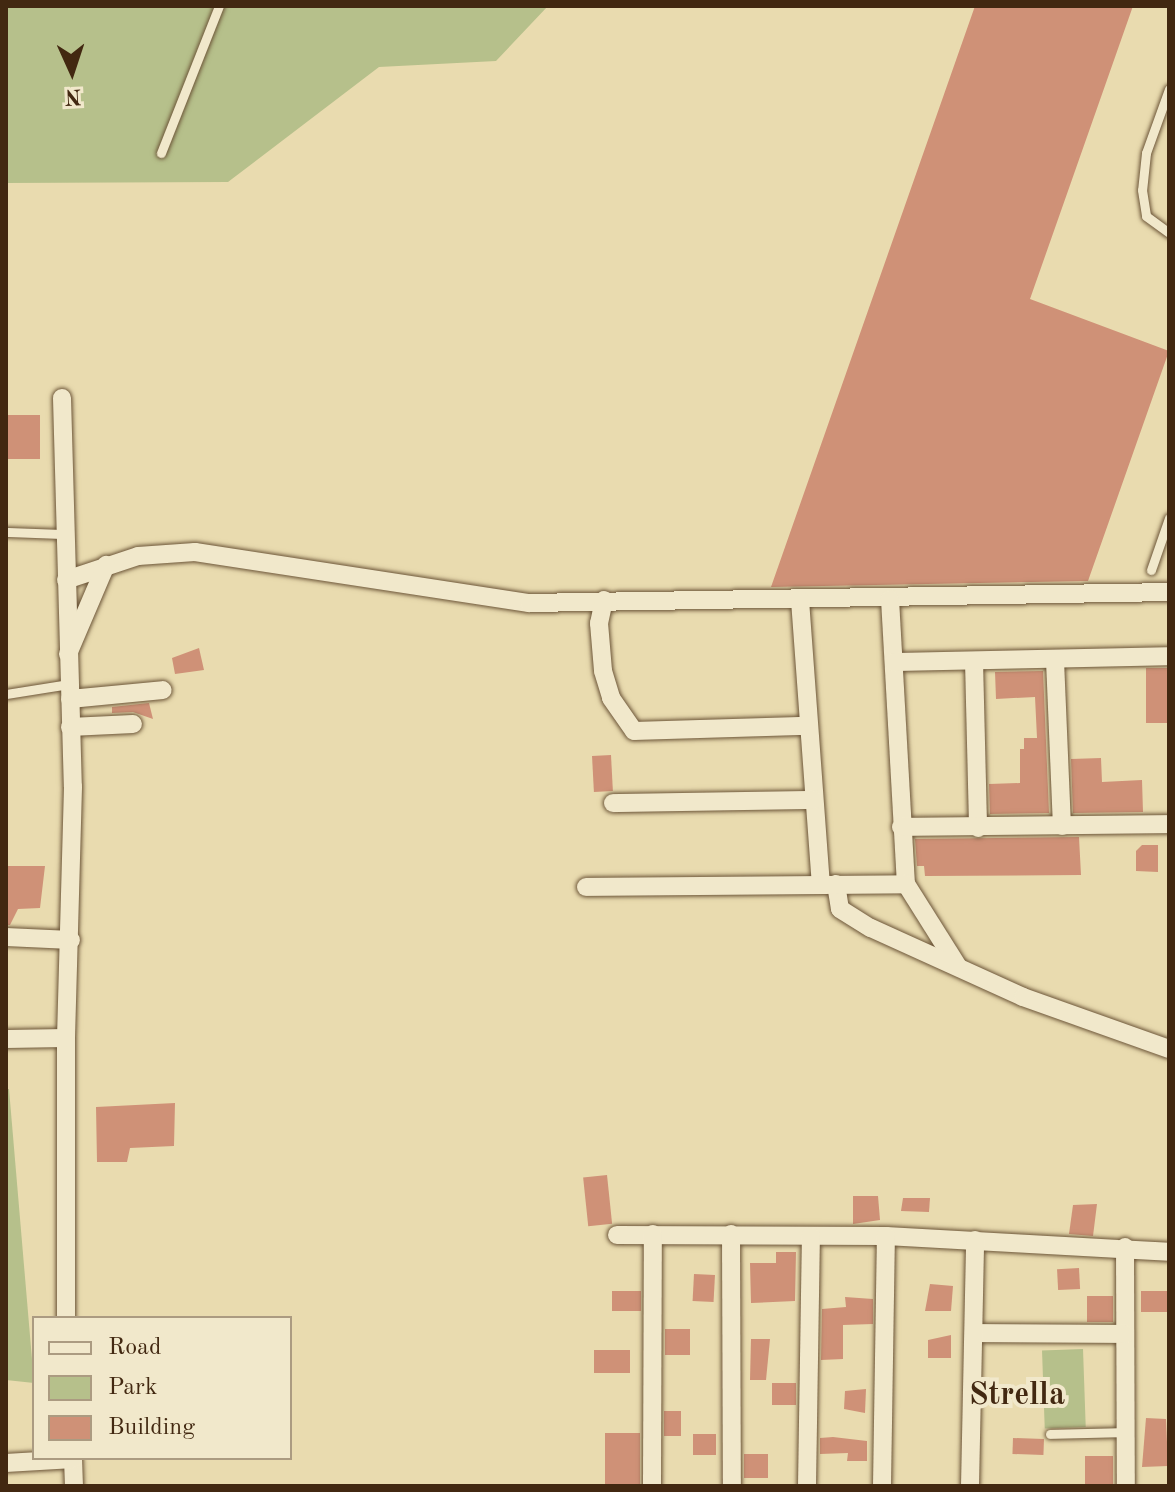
<!DOCTYPE html>
<html>
<head>
<meta charset="utf-8">
<style>
  body { margin:0 }
  #map { position:relative; width:1175px; height:1492px; overflow:hidden; background:#e9dbaf; font-family:"Old Standard TT",serif }
  div>[style] { position:absolute }
  [style*='--x'] { left:calc(var(--x)*1px); top:calc(var(--y)*1px); width:calc(var(--w)*1px); rotate:calc(var(--a)*1deg) }
  .green>* { inset:0; background:#b6c08b; transform-origin:0 0 }
  .building>* { inset:0; background:#cf9177; transform-origin:0 0 }
  .roads { filter:drop-shadow(0 0 2px #6c5538) drop-shadow(0 0 2px #6c5538) }
  .service>* { height:9px; margin:-4.5px; padding:0 4.5px; transform-origin:4.5px; border-radius:4.5px; background:#f1e8cb }
  .minor>* { height:18px; margin:-9px; padding:0 9px; transform-origin:9px; border-radius:9px; background:#f1e8cb }
  span { translate:-50% -50%; white-space:nowrap; text-align:center; line-height:1.15; -webkit-text-stroke:8px #f1e8cb; paint-order:stroke }
  .neighbourhood-label { font-size:32px; color:#422811; font-weight:700 }
  .frame { position:absolute; inset:0; border:8px solid #422811; pointer-events:none }
  .legend { position:absolute; left:32px; top:1316px; width:260px; height:144px; box-sizing:border-box; background:#f1e8cb; border:2px solid #ab9b81; margin:0; padding:10px 14px; list-style:none; font-size:24px; color:#422811 }
  .legend li { display:flex; align-items:center; gap:16px; height:40px }
  .legend b { width:40px; border:2px solid #ab9b81 }
  .north { position:absolute; left:32px; top:32px; width:80px; height:80px; -webkit-text-stroke:6px #f1e8cb; paint-order:stroke; rotate:177deg; font-size:22px; font-weight:700; line-height:32px; text-align:center; color:#422811 }
  .north::after { content:''; display:block; margin:auto; width:28px; height:36px; background:#422811; clip-path:polygon(50% 0,100% 100%,50% 72%,0 100%) }
</style>
</head>
<body>
<div id="map">
  <div class="green">
    <div style="clip-path:polygon(6px 6px,548px 6px,496px 61px,379px 67px,228px 182px,6px 183px)"></div>
    <div style="clip-path:polygon(6px 1089px,9px 1089px,34px 1383px,6px 1380px)"></div>
    <div style="left:1083px;top:1349px;width:78px;height:41px;rotate:88deg"></div>
  </div>
  <div class="building">
    <div style="clip-path:polygon(975px 6px,1133px 6px,1030px 299px,1169px 351px,1088px 581px,771px 587px)"></div>
    <div style="left:40px;top:415px;width:44px;height:34px;rotate:90deg"></div>
    <div style="clip-path:polygon(199px 648px,204px 670px,175px 674px,172px 658px)"></div>
    <div style="left:1146px;top:668px;width:23px;height:55px"></div>
    <div style="clip-path:polygon(1043px 671px,1049px 813px,990px 814px,989px 784px,1020px 783px,1020px 749px,1024px 749px,1024px 738px,1037px 738px,1035px 697px,996px 699px,995px 672px)"></div>
    <div style="clip-path:polygon(149px 703px,153px 719px,133px 712px,112px 713px,112px 707px)"></div>
    <div style="left:611px;top:755px;width:36px;height:19px;rotate:87deg"></div>
    <div style="clip-path:polygon(1101px 758px,1102px 782px,1142px 780px,1143px 812px,1073px 813px,1071px 759px)"></div>
    <div style="clip-path:polygon(1079px 837px,1081px 875px,925px 876px,924px 866px,917px 866px,915px 839px)"></div>
    <div style="clip-path:polygon(1142px 845px,1158px 845px,1158px 872px,1136px 871px,1136px 851px)"></div>
    <div style="clip-path:polygon(6px 866px,45px 866px,40px 908px,18px 909px,10px 925px,6px 925px)"></div>
    <div style="clip-path:polygon(175px 1103px,174px 1146px,130px 1148px,127px 1162px,97px 1162px,96px 1107px)"></div>
    <div style="left:607px;top:1175px;width:49px;height:24px;rotate:84deg"></div>
    <div style="clip-path:polygon(853px 1196px,878px 1196px,880px 1220px,853px 1224px)"></div>
    <div style="clip-path:polygon(903px 1198px,930px 1198px,929px 1212px,901px 1211px)"></div>
    <div style="clip-path:polygon(1097px 1204px,1093px 1236px,1069px 1234px,1073px 1205px)"></div>
    <div style="clip-path:polygon(776px 1252px,796px 1252px,795px 1301px,751px 1303px,750px 1263px,776px 1263px)"></div>
    <div style="left:1079px;top:1268px;width:21px;height:22px;rotate:87deg"></div>
    <div style="left:694px;top:1274px;width:21px;height:27px;rotate:3deg"></div>
    <div style="clip-path:polygon(930px 1284px,953px 1286px,951px 1311px,925px 1311px)"></div>
    <div style="left:612px;top:1291px;width:29px;height:20px"></div>
    <div style="left:1141px;top:1291px;width:28px;height:21px"></div>
    <div style="left:1087px;top:1296px;width:26px;height:26px"></div>
    <div style="clip-path:polygon(845px 1297px,873px 1299px,873px 1324px,843px 1325px,843px 1359px,821px 1360px,822px 1309px,846px 1307px)"></div>
    <div style="left:665px;top:1329px;width:25px;height:26px"></div>
    <div style="clip-path:polygon(951px 1335px,951px 1358px,928px 1358px,928px 1340px)"></div>
    <div style="clip-path:polygon(751px 1339px,770px 1339px,766px 1380px,750px 1380px)"></div>
    <div style="left:630px;top:1350px;width:23px;height:36px;rotate:90deg"></div>
    <div style="left:796px;top:1383px;width:22px;height:24px;rotate:90deg"></div>
    <div style="clip-path:polygon(866px 1389px,865px 1413px,844px 1409px,845px 1391px)"></div>
    <div style="left:664px;top:1411px;width:17px;height:25px"></div>
    <div style="clip-path:polygon(1146px 1418px,1166px 1419px,1168px 1466px,1142px 1467px)"></div>
    <div style="left:605px;top:1433px;width:35px;height:52px"></div>
    <div style="left:693px;top:1434px;width:23px;height:21px"></div>
    <div style="clip-path:polygon(833px 1437px,867px 1441px,867px 1461px,847px 1461px,848px 1453px,820px 1454px,820px 1438px)"></div>
    <div style="left:1013px;top:1438px;width:31px;height:16px;rotate:2deg"></div>
    <div style="left:744px;top:1454px;width:24px;height:24px"></div>
    <div style="left:1113px;top:1456px;width:30px;height:28px;rotate:90deg"></div>
  </div>
  <div class="roads">
    <div class="service">
      <div style="--x:1169;--y:89;--w:68;--a:109.8"></div>
      <div style="--x:1146;--y:153;--w:37;--a:96"></div>
      <div style="--x:1142;--y:190;--w:26;--a:81"></div>
      <div style="--x:1146;--y:216;--w:29;--a:36"></div>
      <div style="--x:161;--y:153;--w:158;--a:-68.5"></div>
      <div style="--x:6;--y:532;--w:58;--a:2"></div>
      <div style="--x:1151;--y:570;--w:55;--a:-70.9"></div>
      <div style="--x:6;--y:694;--w:64;--a:-9"></div>
      <div style="--x:1050;--y:1434;--w:74;--a:-1.5"></div>
    </div>
    <div class="minor">
      <div style="--x:62;--y:398;--w:389;--a:88.4"></div>
      <div style="--x:73;--y:787;--w:251;--a:91.6"></div>
      <div style="--x:66;--y:1038;--w:280;--a:90"></div>
      <div style="--x:66;--y:580;--w:76;--a:-18.4"></div>
      <div style="--x:138;--y:556;--w:57;--a:-4"></div>
      <div style="--x:195;--y:552;--w:338;--a:8.7"></div>
      <div style="--x:529;--y:603;--w:640;--a:-0.98"></div>
      <div style="--x:890;--y:599;--w:285;--a:86.8"></div>
      <div style="--x:906;--y:884;--w:96;--a:57.8"></div>
      <div style="--x:604;--y:600;--w:24;--a:102"></div>
      <div style="--x:599;--y:623;--w:48;--a:85.2"></div>
      <div style="--x:603;--y:671;--w:28;--a:73"></div>
      <div style="--x:611;--y:698;--w:40;--a:55.1"></div>
      <div style="--x:634;--y:731;--w:173;--a:-1.7"></div>
      <div style="--x:800;--y:600;--w:285;--a:85.8"></div>
      <div style="--x:68;--y:654;--w:97;--a:-66.9"></div>
      <div style="--x:1055;--y:660;--w:166;--a:87.6"></div>
      <div style="--x:974;--y:661;--w:167;--a:88.6"></div>
      <div style="--x:894;--y:662;--w:275;--a:-1.2"></div>
      <div style="--x:70;--y:699;--w:93;--a:-5.5"></div>
      <div style="--x:70;--y:727;--w:63;--a:-2.7"></div>
      <div style="--x:613;--y:803;--w:201;--a:-0.9"></div>
      <div style="--x:901;--y:827;--w:268;--a:-0.6"></div>
      <div style="--x:836;--y:884;--w:25;--a:81"></div>
      <div style="--x:840;--y:909;--w:36;--a:32"></div>
      <div style="--x:871;--y:928;--w:167;--a:24.4"></div>
      <div style="--x:1023;--y:997;--w:155;--a:19.6"></div>
      <div style="--x:586;--y:887;--w:320;--a:-0.5"></div>
      <div style="--x:6;--y:937;--w:65;--a:2.6"></div>
      <div style="--x:6;--y:1039;--w:60;--a:-1"></div>
      <div style="--x:731;--y:1234;--w:252;--a:89.8"></div>
      <div style="--x:617;--y:1235;--w:269;--a:0.2"></div>
      <div style="--x:886;--y:1236;--w:283;--a:3.2"></div>
      <div style="--x:1125;--y:1247;--w:239;--a:89.8"></div>
      <div style="--x:974;--y:1333;--w:151;--a:0.4"></div>
      <div style="--x:73;--y:1458;--w:28;--a:88"></div>
      <div style="--x:6;--y:1463;--w:67;--a:-3.4"></div>
      <div style="--x:652;--y:1486;--w:252;--a:-89.8"></div>
      <div style="--x:807;--y:1486;--w:250;--a:-89.1"></div>
      <div style="--x:882;--y:1486;--w:250;--a:-89.1"></div>
      <div style="--x:970;--y:1486;--w:246;--a:-88.8"></div>
    </div>
  </div>
  <div class="neighbourhood-label">
    <span style="left:1017px;top:1396px">Strella</span>
  </div>
  <div class="frame"></div>
  <ul class="legend">
  <li><b style="height:10px;background:#f1e8cb"></b>Road</li>
  <li><b style="height:22px;background:#b6c08b"></b>Park</li>
  <li><b style="height:22px;background:#cf9177"></b>Building</li>
  </ul>
  <div class="north">N</div>
</div>
</body>
</html>
